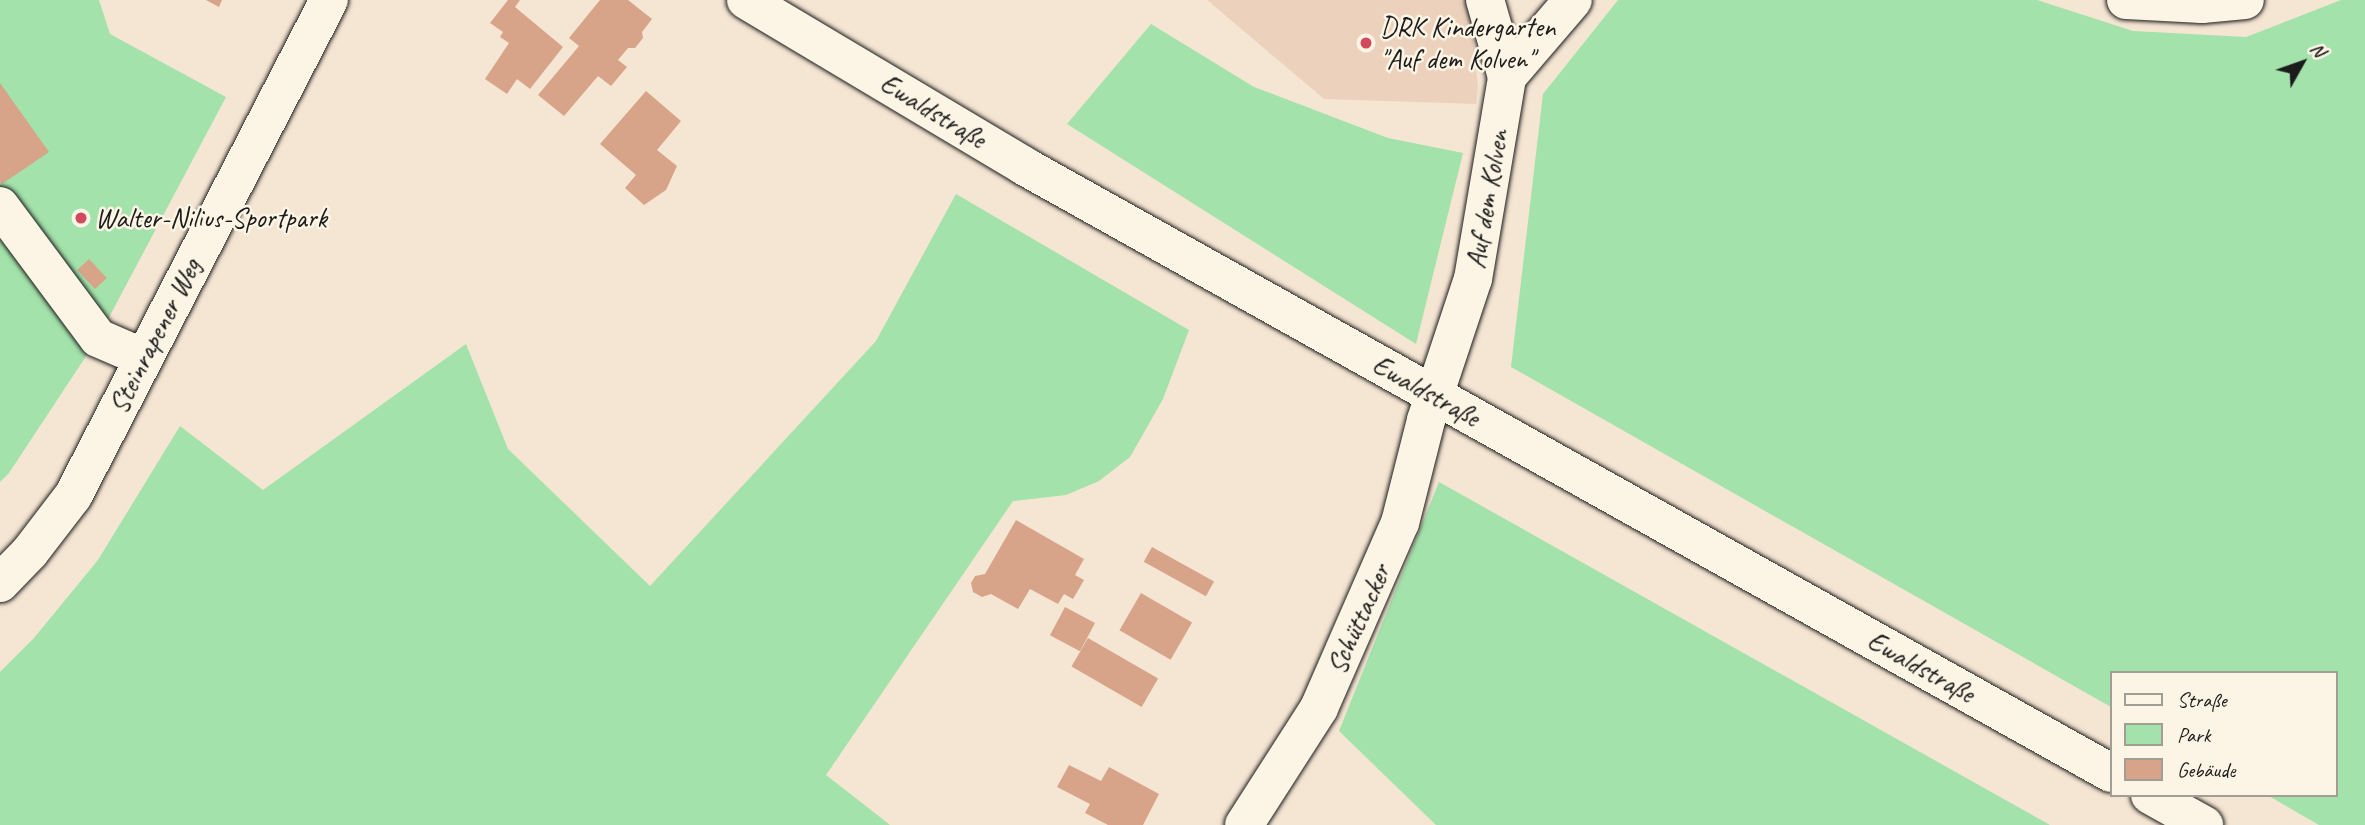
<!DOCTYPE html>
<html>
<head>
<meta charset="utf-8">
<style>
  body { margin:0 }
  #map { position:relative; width:2365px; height:825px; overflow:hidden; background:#f5e5d3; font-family:Caveat,sans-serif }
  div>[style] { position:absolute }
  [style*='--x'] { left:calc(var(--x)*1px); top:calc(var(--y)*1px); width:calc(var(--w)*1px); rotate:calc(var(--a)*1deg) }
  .built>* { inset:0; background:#ecd2bd }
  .green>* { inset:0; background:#a3e2aa }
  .building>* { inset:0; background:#d7a48a; transform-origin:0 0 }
  .roads { filter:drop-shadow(0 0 2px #1c1c1c) drop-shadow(0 0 2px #1c1c1c) }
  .minor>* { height:38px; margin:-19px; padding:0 19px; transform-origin:19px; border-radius:19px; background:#fcf5e5 }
  .dots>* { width:19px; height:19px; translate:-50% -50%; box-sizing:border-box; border:4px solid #fcf5e5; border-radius:50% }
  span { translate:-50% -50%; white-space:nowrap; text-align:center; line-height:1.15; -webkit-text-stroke:5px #fcf5e5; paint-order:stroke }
  .poi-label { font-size:28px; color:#1c1c1c }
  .left { translate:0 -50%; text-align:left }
  .street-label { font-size:28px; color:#1c1c1c }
  .legend { position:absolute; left:2110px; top:671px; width:228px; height:126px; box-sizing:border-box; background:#fcf5e5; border:2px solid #a29e95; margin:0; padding:9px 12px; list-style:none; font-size:21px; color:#1c1c1c }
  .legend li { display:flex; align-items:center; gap:14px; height:35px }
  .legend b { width:35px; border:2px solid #a29e95 }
  .north { position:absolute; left:2267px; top:28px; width:70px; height:70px; -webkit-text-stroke:5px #fcf5e5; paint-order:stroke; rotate:50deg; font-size:19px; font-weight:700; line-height:28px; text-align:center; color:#1c1c1c }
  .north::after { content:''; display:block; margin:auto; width:24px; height:32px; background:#1c1c1c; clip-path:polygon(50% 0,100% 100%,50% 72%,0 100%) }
</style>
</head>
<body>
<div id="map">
  <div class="built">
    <div style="clip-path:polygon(1207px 0,1469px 0,1478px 86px,1476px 104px,1324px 99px)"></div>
  </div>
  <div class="green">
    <div style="clip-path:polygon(0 0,99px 0,110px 34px,226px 97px,98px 338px,9px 473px,0 482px)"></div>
    <div style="clip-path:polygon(1618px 0,2037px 0,2133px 31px,2246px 37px,2341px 0,2365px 0,2365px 825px,2319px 825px,2267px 795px,2335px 795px,2335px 673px,2111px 673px,2111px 707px,1511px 367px,1543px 94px)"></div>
    <div style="clip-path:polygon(1151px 24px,1254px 87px,1388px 138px,1463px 153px,1416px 344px,1067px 124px)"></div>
    <div style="clip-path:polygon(956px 194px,1189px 330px,1163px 399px,1130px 457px,1099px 481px,1066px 495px,1013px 501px,826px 775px,890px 825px,0 825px,0 672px,34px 638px,98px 560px,180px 426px,263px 490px,466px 344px,508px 449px,650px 586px,876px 341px)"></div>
    <div style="clip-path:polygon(1439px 482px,2050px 825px,1436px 825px,1339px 731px)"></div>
  </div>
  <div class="building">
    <div style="clip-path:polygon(206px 0,222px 0,219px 7px)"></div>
    <div style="clip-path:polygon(508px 0,520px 0,515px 7px,563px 47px,530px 89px,517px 79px,507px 94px,485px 79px,509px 43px,500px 37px,503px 32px,490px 23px)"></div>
    <div style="clip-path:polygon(600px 0,628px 0,652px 19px,642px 32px,643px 38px,635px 48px,628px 48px,618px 60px,627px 67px,611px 86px,598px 76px,564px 116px,538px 95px,579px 46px,569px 38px)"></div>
    <div style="clip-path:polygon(0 83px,49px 152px,2px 184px,0 181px)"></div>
    <div style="clip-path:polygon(646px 91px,681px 121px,657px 150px,677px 166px,666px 190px,644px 205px,625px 188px,636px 175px,600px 144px)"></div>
    <div style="left:89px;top:259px;width:26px;height:16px;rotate:47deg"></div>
    <div style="clip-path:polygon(1016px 520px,1084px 559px,1075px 575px,1084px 580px,1073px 599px,1064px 594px,1058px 604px,1030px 589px,1018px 609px,991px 594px,982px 597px,973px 592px,971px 583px,975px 576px,985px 574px)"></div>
    <div style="left:1152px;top:547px;width:71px;height:17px;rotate:29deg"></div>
    <div style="left:1141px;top:593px;width:59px;height:43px;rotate:30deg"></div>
    <div style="left:1065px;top:607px;width:34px;height:32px;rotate:28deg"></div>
    <div style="left:1088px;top:638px;width:81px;height:33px;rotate:30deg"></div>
    <div style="clip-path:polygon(1069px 765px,1101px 781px,1109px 767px,1159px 794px,1143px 825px,1108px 825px,1085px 813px,1090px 804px,1057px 787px)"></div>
  </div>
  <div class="roads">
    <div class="minor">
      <div style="--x:746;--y:0;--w:324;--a:30.8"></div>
      <div style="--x:1024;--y:166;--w:1245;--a:29.18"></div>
      <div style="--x:2126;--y:0;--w:76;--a:3"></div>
      <div style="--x:2202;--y:4;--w:43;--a:-5.3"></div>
      <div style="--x:1507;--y:77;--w:101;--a:-49.4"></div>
      <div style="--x:0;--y:206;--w:164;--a:53.4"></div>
      <div style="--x:98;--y:338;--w:50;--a:23.5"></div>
      <div style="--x:0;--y:583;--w:43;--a:-45.9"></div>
      <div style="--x:30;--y:552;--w:71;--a:-52.5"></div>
      <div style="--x:73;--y:496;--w:558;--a:-62.7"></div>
      <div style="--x:2150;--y:795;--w:62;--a:29.1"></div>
      <div style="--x:1244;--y:825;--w:139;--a:-57.3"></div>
      <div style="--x:1319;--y:708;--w:202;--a:-66.4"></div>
      <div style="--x:1400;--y:523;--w:106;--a:-75.8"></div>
      <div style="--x:1426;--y:420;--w:149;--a:-71.6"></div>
      <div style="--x:1473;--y:279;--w:205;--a:-80.4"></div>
      <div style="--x:1507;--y:77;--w:80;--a:-105.9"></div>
    </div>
  </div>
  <div class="dots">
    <div style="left:1366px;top:43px;background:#d1495b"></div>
    <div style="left:81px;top:218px;background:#d1495b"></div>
  </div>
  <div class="poi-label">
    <span class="left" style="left:1380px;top:43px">DRK Kindergarten<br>"Auf dem Kolven"</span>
    <span class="left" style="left:95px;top:218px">Walter-Nilius-Sportpark</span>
  </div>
  <div class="street-label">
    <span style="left:933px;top:111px;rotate:31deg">Ewaldstraße</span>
    <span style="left:1487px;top:199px;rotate:-80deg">Auf dem Kolven</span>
    <span style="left:155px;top:336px;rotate:-63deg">Steinrapener Weg</span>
    <span style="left:1426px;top:391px;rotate:29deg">Ewaldstraße</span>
    <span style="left:1359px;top:619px;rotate:-66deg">Schüttacker</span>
    <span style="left:1921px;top:667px;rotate:29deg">Ewaldstraße</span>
  </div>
  <ul class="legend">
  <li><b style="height:9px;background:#fcf5e5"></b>Straße</li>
  <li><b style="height:19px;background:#a3e2aa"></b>Park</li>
  <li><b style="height:19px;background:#d7a48a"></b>Gebäude</li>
  </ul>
  <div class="north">N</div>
</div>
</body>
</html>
